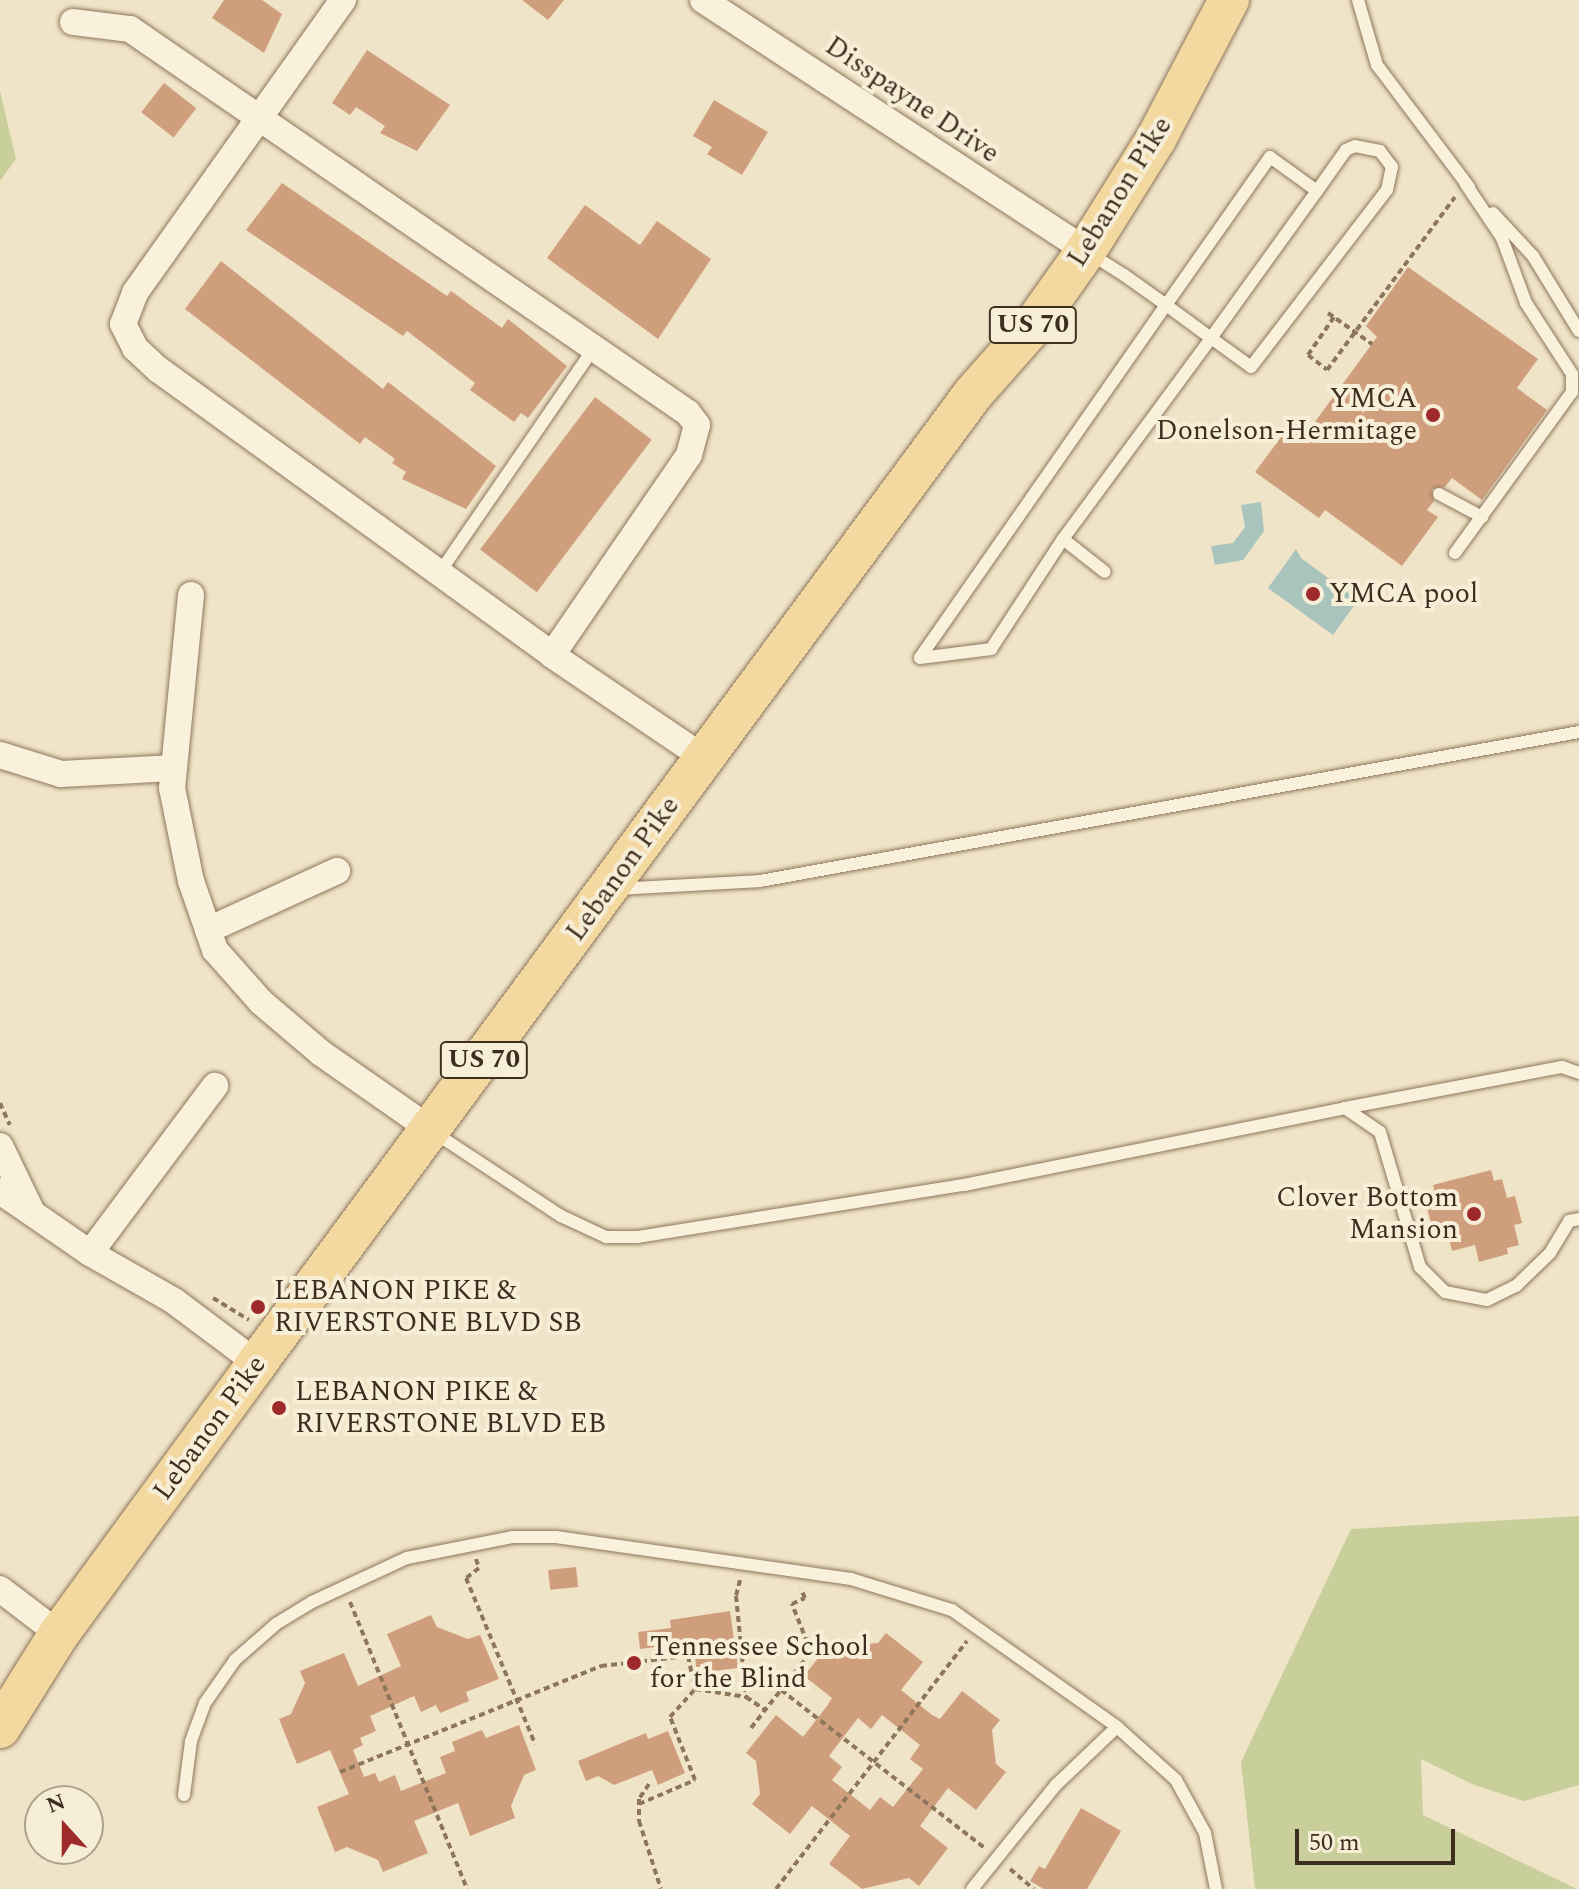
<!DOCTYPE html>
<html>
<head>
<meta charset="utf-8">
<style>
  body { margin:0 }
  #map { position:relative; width:1579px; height:1889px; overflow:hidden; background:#f0e4c8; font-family:Spectral,serif }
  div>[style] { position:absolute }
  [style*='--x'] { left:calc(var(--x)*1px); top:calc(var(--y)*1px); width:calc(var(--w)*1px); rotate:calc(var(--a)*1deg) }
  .green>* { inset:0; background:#c9cf9b }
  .water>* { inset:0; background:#a9c4bc }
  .building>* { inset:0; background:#cf9f7d; transform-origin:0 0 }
  .path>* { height:4px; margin-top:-2px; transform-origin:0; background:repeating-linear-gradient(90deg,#8d765c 0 6px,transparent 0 10px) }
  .roads { filter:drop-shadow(0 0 2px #8d765c) drop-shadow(0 0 2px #8d765c) }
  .lane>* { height:12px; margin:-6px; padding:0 6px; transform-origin:6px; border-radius:6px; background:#faf1dc }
  .street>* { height:26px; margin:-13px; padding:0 13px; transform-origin:13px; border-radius:13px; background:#faf1dc }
  .primary>* { height:40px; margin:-20px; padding:0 20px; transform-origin:20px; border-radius:20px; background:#f3d9a0 }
  .dots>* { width:22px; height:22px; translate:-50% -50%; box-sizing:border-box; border:4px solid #f7eed8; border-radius:50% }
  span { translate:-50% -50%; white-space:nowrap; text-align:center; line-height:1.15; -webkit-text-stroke:8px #f7eed8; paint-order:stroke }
  .shield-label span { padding:2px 6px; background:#f7eed8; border:2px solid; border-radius:6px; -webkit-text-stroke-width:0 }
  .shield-label { font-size:26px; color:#3d2e20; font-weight:700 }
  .street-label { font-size:28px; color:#3d2e20 }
  .poi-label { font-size:28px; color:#3d2e20 }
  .right { translate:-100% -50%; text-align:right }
  .left { translate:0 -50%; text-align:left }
  .north { position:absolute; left:24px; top:1785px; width:80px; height:80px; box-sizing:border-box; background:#f7eed8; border:2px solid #ada18e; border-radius:50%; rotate:339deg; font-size:22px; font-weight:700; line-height:32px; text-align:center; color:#3d2e20 }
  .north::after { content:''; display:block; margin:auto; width:28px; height:36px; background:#9e2a2b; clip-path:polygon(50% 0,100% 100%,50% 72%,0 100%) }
  .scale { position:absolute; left:1295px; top:1829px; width:160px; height:36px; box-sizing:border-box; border:4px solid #3d2e20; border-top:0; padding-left:10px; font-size:24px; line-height:28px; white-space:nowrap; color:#3d2e20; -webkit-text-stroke:6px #f7eed8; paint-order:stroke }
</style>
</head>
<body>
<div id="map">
  <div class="green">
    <div style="clip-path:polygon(0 91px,16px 159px,0 181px)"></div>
    <div style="clip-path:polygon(1579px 1516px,1579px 1785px,1524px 1801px,1474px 1785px,1421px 1759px,1423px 1815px,1577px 1889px,1255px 1889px,1241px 1762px,1351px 1529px)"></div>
  </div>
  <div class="water">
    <div style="clip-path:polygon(1261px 502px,1264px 531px,1243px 560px,1215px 565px,1211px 546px,1233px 543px,1245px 527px,1241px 505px)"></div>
    <div style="clip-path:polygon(1296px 549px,1301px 558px,1358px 600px,1333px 635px,1268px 588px)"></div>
  </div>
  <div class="building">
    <div style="clip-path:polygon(224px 0,262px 0,282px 14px,264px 53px,212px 18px)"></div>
    <div style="clip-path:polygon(522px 0,564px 0,548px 20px)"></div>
    <div style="clip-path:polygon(367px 50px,450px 105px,417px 151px,380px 133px,385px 126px,356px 107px,350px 115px,332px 103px)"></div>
    <div style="left:164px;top:83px;width:41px;height:37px;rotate:38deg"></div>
    <div style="clip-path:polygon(714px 100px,768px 132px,742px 175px,707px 154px,712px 147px,693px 136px)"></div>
    <div style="clip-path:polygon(282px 183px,447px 296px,451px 291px,502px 328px,508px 319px,567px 366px,528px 418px,521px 413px,514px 422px,470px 390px,475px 383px,407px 331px,403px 336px,246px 230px)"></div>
    <div style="clip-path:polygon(585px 205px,640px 245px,657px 221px,711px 259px,658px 339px,547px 258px)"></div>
    <div style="clip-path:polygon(221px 261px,383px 389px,388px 382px,496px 466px,466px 509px,402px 479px,406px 472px,392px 463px,395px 459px,365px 437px,360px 444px,185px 309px)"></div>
    <div style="clip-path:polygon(1408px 267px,1538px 359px,1517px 388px,1547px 410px,1482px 500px,1452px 478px,1445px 487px,1432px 489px,1434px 501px,1427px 510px,1438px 517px,1402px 566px,1325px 510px,1319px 518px,1255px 472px,1294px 420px,1309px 430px,1377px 337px,1366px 326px)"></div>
    <div style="left:595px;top:397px;width:71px;height:191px;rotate:37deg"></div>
    <div style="clip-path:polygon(1491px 1170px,1494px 1181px,1502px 1179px,1507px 1198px,1515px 1196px,1522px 1223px,1514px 1225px,1519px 1245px,1507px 1248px,1508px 1254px,1479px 1262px,1475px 1245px,1452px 1251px,1448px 1235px,1435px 1239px,1426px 1204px,1437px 1201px,1433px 1185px)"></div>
    <div style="left:576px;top:1567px;width:20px;height:28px;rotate:84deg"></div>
    <div style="clip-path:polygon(730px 1611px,738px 1668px,697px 1673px,694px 1650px,674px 1653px,673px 1645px,640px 1649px,638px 1632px,671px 1628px,670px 1620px)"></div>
    <div style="clip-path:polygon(431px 1615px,437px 1627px,468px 1639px,480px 1635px,499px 1679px,466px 1692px,469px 1701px,440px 1713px,436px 1705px,421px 1712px,414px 1696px,370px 1716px,376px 1731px,360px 1738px,363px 1745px,353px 1750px,364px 1777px,375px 1773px,379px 1782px,395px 1775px,401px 1791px,446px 1773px,440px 1757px,455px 1751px,452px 1742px,482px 1730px,486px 1738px,519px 1725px,536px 1770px,524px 1775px,511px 1806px,515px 1818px,470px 1836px,458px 1803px,414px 1821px,428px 1853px,383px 1872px,378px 1860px,347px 1847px,335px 1852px,317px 1807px,349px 1794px,330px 1750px,297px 1764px,279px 1719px,291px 1714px,305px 1683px,300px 1671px,344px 1653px,358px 1686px,401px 1666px,387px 1634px)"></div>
    <div style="clip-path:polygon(evenodd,886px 1633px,923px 1662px,901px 1690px,932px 1715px,940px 1719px,962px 1691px,1000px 1720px,992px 1730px,996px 1764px,1006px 1772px,976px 1810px,948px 1788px,925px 1819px,920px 1826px,948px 1848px,919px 1886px,909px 1878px,862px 1889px,829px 1864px,850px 1836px,812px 1806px,790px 1834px,752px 1804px,760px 1794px,756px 1761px,746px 1753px,776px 1715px,803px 1737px,827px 1706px,832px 1698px,804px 1676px,834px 1638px,844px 1646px,878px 1643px,886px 1633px,882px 1715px,920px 1745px,910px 1759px,923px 1769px,893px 1807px,880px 1797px,870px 1810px,832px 1780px,842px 1767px,829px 1756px,858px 1718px,871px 1729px,882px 1715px)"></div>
    <div style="clip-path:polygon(668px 1731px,685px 1773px,658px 1785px,652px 1770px,614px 1785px,598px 1776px,586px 1781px,578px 1761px,646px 1733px,648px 1739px)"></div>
    <div style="clip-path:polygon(1081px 1808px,1121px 1831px,1087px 1889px,1044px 1889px,1030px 1881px,1039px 1866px,1045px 1869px)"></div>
  </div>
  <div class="path">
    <div style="--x:1328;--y:313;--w:54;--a:35.2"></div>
    <div style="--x:1334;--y:317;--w:46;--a:124.4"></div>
    <div style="--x:1308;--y:355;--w:24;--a:38"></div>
    <div style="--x:1327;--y:370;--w:215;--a:-53.5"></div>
    <div style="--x:0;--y:1103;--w:24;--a:66"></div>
    <div style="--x:213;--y:1298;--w:42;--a:31.4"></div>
    <div style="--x:476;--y:1559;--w:9;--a:72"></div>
    <div style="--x:479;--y:1568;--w:16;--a:142"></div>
    <div style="--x:466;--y:1578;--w:180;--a:67.4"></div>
    <div style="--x:740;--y:1580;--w:16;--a:104"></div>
    <div style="--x:736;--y:1596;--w:101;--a:84.3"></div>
    <div style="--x:746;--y:1697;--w:23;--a:34"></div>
    <div style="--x:350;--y:1602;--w:310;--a:67.8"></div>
    <div style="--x:781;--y:1690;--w:258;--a:37.8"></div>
    <div style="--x:751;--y:1728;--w:97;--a:-51.7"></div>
    <div style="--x:811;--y:1652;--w:52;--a:-111.6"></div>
    <div style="--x:792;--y:1604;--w:14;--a:-25"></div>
    <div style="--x:805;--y:1598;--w:10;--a:-114"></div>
    <div style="--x:340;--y:1772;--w:282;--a:-22.1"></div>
    <div style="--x:601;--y:1666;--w:88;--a:-6.6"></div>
    <div style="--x:688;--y:1656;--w:34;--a:78"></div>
    <div style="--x:695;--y:1689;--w:52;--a:8.9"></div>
    <div style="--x:649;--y:1784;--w:18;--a:124"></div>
    <div style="--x:639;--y:1799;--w:22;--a:90"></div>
    <div style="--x:639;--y:1821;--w:71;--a:72.1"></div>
    <div style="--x:639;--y:1804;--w:61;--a:-23.2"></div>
    <div style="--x:695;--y:1780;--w:68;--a:-111.6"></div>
    <div style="--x:670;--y:1717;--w:38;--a:-48"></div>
    <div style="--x:1010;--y:1869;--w:31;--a:40"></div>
    <div style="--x:776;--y:1889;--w:313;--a:-52.4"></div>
  </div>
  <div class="roads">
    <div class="lane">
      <div style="--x:1358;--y:0;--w:68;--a:73.7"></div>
      <div style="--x:1377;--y:65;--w:153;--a:53"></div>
      <div style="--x:1493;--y:213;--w:59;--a:47.1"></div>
      <div style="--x:1533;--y:256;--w:88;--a:58.5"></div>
      <div style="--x:1089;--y:253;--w:41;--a:32.2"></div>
      <div style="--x:1124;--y:275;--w:52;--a:35.5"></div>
      <div style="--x:1166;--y:305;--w:56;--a:36.3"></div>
      <div style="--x:1211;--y:338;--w:49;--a:35.9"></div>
      <div style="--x:1251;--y:367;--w:223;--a:-52.5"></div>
      <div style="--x:1387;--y:190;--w:24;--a:-78"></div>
      <div style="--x:1392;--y:167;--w:20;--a:-127"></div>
      <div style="--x:1380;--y:151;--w:25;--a:-169"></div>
      <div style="--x:1355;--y:146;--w:10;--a:156"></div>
      <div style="--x:1346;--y:150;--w:50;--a:125.3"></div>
      <div style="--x:1317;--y:191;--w:58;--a:-144.1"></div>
      <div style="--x:1270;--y:157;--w:181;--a:125.1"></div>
      <div style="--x:1166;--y:305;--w:430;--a:124.9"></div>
      <div style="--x:920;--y:658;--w:72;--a:-7.2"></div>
      <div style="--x:991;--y:649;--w:131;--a:-56.8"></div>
      <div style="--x:1063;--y:539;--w:250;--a:-53.6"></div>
      <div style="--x:1211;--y:338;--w:181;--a:-54.2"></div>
      <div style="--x:1439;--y:494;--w:49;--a:28.1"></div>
      <div style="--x:1063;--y:539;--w:53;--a:38.2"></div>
      <div style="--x:1455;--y:553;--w:199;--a:-54"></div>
      <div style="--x:1572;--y:392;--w:18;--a:-90"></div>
      <div style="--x:1572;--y:374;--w:85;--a:-122.9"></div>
      <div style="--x:1526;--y:303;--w:69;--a:-110.3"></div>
      <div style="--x:1502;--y:238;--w:66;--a:-123.9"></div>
      <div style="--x:440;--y:572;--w:272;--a:-55.5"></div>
      <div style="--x:618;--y:889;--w:142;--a:-3.2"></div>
      <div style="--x:760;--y:881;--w:832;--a:-10.31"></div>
      <div style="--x:1345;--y:1108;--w:221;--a:-10.7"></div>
      <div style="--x:1562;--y:1067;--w:18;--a:19"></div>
      <div style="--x:435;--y:1133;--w:151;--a:33.4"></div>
      <div style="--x:561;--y:1216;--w:50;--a:25"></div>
      <div style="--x:606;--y:1237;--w:32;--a:0"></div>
      <div style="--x:638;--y:1237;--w:330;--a:-9.1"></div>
      <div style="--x:964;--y:1185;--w:389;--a:-11.4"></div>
      <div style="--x:1345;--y:1108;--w:42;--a:34.4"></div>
      <div style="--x:1380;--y:1132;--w:141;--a:73.5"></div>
      <div style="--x:1420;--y:1267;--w:35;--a:45"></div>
      <div style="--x:1445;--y:1292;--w:43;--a:10.8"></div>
      <div style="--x:1487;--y:1300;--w:32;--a:-26"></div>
      <div style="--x:1516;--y:1286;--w:47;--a:-44.1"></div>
      <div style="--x:1550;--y:1253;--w:37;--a:-59"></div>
      <div style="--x:1569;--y:1221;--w:10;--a:-11"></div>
      <div style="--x:184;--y:1795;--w:54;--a:-82.6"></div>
      <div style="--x:191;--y:1741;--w:40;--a:-69.8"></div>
      <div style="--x:205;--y:1703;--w:52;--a:-55.1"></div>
      <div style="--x:235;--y:1660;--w:55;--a:-41.3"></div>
      <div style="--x:276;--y:1624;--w:42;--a:-31.4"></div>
      <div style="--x:312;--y:1602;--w:105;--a:-24.9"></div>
      <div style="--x:407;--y:1558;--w:107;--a:-11.3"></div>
      <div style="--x:512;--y:1537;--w:44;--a:0"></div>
      <div style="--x:556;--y:1537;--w:298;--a:8.1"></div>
      <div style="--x:851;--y:1579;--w:106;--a:17.1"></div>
      <div style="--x:952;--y:1610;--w:202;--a:35.3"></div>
      <div style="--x:1117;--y:1727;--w:79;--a:41.9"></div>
      <div style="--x:1176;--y:1780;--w:60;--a:61.3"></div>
      <div style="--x:1205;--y:1833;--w:57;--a:78.9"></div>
      <div style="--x:972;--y:1889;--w:134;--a:-51.1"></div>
      <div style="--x:1056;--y:1785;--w:84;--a:-43.6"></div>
    </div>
    <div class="street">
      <div style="--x:343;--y:0;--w:359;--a:125.4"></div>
      <div style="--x:135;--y:293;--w:33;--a:111"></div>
      <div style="--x:123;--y:324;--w:27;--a:63"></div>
      <div style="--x:135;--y:348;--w:33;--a:43"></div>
      <div style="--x:159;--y:370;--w:485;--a:35.9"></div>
      <div style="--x:552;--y:655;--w:184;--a:34.1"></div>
      <div style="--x:703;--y:0;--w:458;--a:33.2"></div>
      <div style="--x:73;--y:22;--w:57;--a:7"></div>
      <div style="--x:130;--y:29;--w:677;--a:34.53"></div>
      <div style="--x:688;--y:413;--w:15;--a:53"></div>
      <div style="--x:697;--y:425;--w:31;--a:105"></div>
      <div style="--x:689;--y:455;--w:242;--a:124.4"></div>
      <div style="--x:191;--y:595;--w:194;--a:95.6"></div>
      <div style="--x:172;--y:788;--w:95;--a:78.5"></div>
      <div style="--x:191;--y:881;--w:73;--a:70.8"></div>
      <div style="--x:215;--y:950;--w:69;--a:48.5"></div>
      <div style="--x:261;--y:1002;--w:79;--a:40.4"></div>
      <div style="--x:321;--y:1053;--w:136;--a:34.9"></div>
      <div style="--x:0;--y:755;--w:64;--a:17.3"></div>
      <div style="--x:61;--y:774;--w:113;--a:-3"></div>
      <div style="--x:208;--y:930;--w:142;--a:-24.6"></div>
      <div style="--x:0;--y:1146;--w:71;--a:64.2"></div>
      <div style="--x:0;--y:1191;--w:109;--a:34.6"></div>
      <div style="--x:90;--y:1253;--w:97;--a:29.7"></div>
      <div style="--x:174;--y:1301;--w:104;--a:36.8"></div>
      <div style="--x:90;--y:1253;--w:209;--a:-53.2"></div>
      <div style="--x:0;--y:1589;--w:74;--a:37.3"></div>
    </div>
    <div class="primary">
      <div style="--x:0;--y:1728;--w:111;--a:-57.9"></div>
      <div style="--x:59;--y:1634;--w:336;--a:-53.8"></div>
      <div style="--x:257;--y:1363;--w:1205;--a:-53.54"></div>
      <div style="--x:973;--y:394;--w:89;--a:-48.6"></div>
      <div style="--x:1032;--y:327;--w:93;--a:-54.6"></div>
      <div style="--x:1086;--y:251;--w:132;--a:-58"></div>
      <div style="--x:1156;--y:139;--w:157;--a:-62.3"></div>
    </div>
  </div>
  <div class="dots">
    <div style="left:1433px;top:415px;background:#9e2a2b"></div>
    <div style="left:1313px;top:594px;background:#9e2a2b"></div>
    <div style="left:1474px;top:1214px;background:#9e2a2b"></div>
    <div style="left:258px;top:1307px;background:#9e2a2b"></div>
    <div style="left:279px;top:1408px;background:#9e2a2b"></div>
    <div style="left:634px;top:1663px;background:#9e2a2b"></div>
  </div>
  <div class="shield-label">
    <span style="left:1033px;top:325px">US 70</span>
    <span style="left:484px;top:1060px">US 70</span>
  </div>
  <div class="street-label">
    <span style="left:912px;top:100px;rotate:34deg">Disspayne Drive</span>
    <span style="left:1120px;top:192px;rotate:-58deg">Lebanon Pike</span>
    <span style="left:623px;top:869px;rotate:-54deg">Lebanon Pike</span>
    <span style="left:210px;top:1428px;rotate:-54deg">Lebanon Pike</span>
  </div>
  <div class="poi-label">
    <span class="right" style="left:1417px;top:415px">YMCA<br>Donelson-Hermitage</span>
    <span class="left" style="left:1329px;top:594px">YMCA pool</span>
    <span class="right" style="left:1458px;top:1214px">Clover Bottom<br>Mansion</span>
    <span class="left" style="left:274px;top:1307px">LEBANON PIKE &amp;<br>RIVERSTONE BLVD SB</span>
    <span class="left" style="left:295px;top:1408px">LEBANON PIKE &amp;<br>RIVERSTONE BLVD EB</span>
    <span class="left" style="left:650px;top:1663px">Tennessee School<br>for the Blind</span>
  </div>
  <div class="north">N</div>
  <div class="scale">50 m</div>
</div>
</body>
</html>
